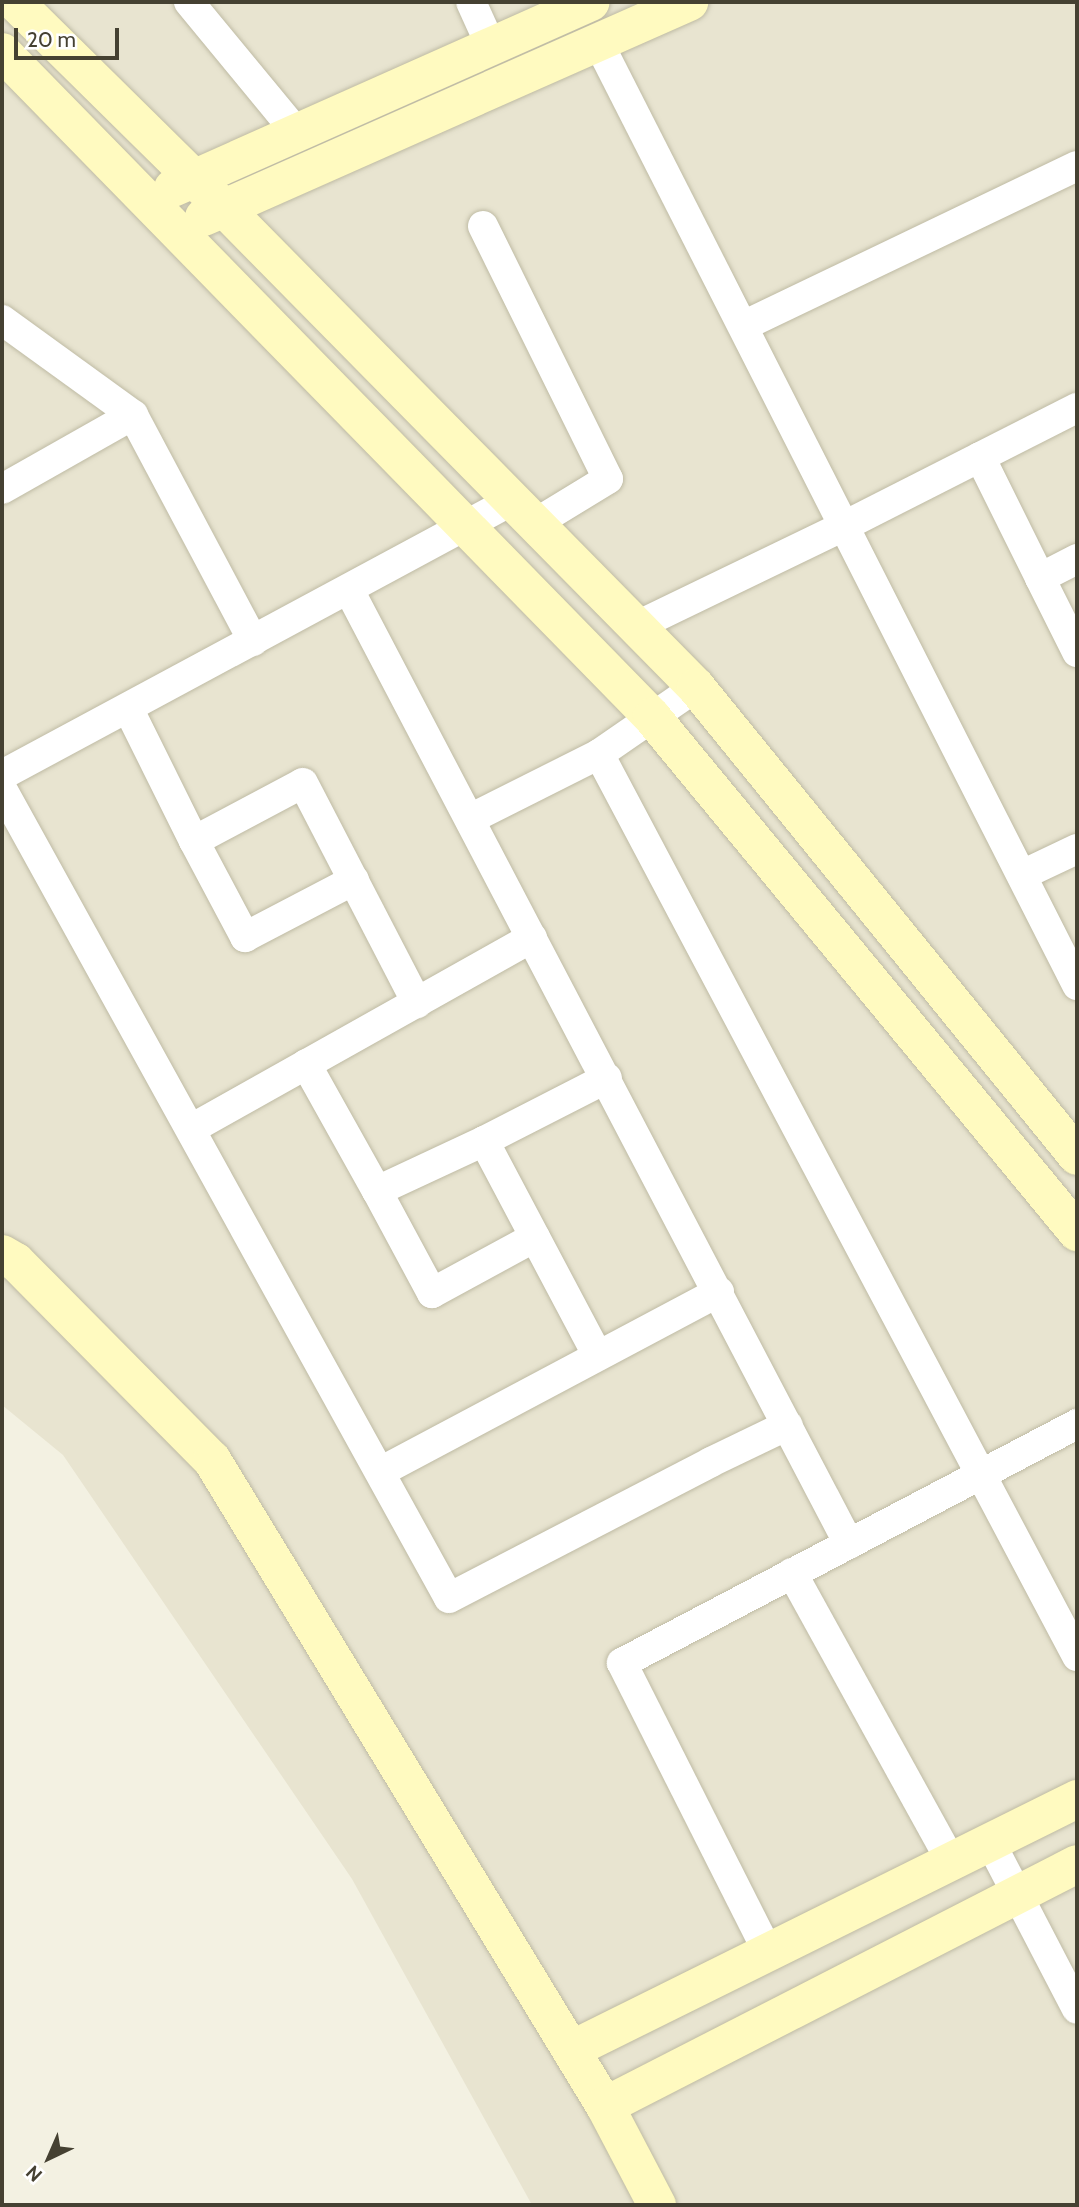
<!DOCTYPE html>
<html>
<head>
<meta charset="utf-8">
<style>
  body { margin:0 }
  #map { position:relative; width:1079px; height:2207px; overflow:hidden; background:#f3f1e2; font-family:Cabin,sans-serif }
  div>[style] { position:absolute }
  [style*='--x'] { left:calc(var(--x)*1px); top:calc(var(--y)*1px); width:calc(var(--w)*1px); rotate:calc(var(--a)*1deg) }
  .residential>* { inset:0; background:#e8e4d0 }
  .roads { filter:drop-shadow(0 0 2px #bfbba4) drop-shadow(0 0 2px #bfbba4) }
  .street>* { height:30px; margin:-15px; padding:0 15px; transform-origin:15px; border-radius:15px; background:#fff }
  .secondary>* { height:38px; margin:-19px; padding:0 19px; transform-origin:19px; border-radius:19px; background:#fffac0 }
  span { translate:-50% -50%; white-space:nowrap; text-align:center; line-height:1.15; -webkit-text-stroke:5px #fff; paint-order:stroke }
  .frame { position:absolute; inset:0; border:4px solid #454132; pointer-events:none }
  .north { position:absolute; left:14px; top:2123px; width:70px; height:70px; -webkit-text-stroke:5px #fff; paint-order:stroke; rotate:224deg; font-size:19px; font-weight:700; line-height:28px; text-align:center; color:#454132 }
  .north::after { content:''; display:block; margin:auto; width:24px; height:32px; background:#454132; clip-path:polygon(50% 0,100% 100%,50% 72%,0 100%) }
  .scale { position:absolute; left:14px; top:28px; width:105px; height:32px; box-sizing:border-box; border:4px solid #454132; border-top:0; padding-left:9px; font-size:21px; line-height:24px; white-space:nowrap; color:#454132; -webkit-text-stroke:5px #fff; paint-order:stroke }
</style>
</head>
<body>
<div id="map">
  <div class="residential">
    <div style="clip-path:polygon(2px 2px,1077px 2px,1077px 2205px,532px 2205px,352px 1879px,63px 1455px,2px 1405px)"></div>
  </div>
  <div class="roads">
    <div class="street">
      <div style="--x:189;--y:2;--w:168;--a:50.5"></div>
      <div style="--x:471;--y:2;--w:48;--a:65.6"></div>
      <div style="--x:598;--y:42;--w:1058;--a:63.07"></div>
      <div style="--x:483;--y:226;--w:282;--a:63.7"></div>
      <div style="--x:608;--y:479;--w:84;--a:148.6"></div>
      <div style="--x:2;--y:320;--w:162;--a:35.9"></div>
      <div style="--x:133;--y:415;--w:256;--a:62"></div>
      <div style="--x:743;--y:326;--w:370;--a:-25.6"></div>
      <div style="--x:980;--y:457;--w:135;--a:63.6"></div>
      <div style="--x:1040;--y:578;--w:42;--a:-27.2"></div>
      <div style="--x:2;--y:489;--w:150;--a:-29.5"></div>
      <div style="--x:1040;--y:578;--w:83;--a:63.4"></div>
      <div style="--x:349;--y:590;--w:1077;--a:62.34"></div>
      <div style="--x:637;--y:626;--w:230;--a:-25.8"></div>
      <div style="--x:844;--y:526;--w:261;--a:-26.9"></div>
      <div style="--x:128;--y:708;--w:148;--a:63.6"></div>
      <div style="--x:194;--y:841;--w:123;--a:-28"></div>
      <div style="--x:303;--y:783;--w:248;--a:62.6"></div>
      <div style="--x:599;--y:754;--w:118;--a:-34.6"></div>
      <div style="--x:2;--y:775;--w:580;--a:-28.29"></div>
      <div style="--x:2;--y:789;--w:924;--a:61.08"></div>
      <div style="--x:449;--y:1598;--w:295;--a:-27.4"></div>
      <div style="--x:711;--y:1462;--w:85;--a:-25.7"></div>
      <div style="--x:470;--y:819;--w:144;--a:-26.7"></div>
      <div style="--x:599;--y:754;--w:1021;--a:62.08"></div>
      <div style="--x:194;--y:841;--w:109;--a:62"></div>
      <div style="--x:245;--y:937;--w:123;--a:-27.6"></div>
      <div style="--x:1022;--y:875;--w:61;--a:-25.3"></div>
      <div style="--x:306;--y:1064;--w:145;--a:60.8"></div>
      <div style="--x:377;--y:1191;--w:118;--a:-25"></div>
      <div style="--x:484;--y:1141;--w:243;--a:62.1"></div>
      <div style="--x:191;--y:1129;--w:391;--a:-29.3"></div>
      <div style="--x:484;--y:1141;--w:138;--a:-27.1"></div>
      <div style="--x:377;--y:1191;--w:116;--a:61.7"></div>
      <div style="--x:432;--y:1293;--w:117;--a:-28.5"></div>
      <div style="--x:380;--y:1472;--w:384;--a:-28"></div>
      <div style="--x:792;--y:1573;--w:329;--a:61.1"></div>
      <div style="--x:990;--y:1842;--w:188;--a:62.5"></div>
      <div style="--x:768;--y:1952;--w:324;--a:-116.8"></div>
      <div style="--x:622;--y:1663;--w:514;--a:-27.71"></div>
    </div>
    <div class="secondary">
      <div style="--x:15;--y:2;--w:293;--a:44.6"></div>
      <div style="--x:224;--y:208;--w:672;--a:45.42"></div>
      <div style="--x:696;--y:687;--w:604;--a:50.91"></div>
      <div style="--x:2;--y:52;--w:930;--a:45.65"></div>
      <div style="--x:652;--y:717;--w:668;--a:50.47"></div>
      <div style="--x:173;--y:188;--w:457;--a:-24"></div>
      <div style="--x:204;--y:217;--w:531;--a:-23.91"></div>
      <div style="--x:2;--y:1254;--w:16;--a:30"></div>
      <div style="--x:16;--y:1262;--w:279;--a:45.3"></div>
      <div style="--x:212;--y:1460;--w:756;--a:58.69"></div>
      <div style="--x:605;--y:2106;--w:112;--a:62.3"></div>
      <div style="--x:571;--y:2050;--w:565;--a:-26.38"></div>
      <div style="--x:605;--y:2106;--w:530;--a:-27.14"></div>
    </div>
  </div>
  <div class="frame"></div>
  <div class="north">N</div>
  <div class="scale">20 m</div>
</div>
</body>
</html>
